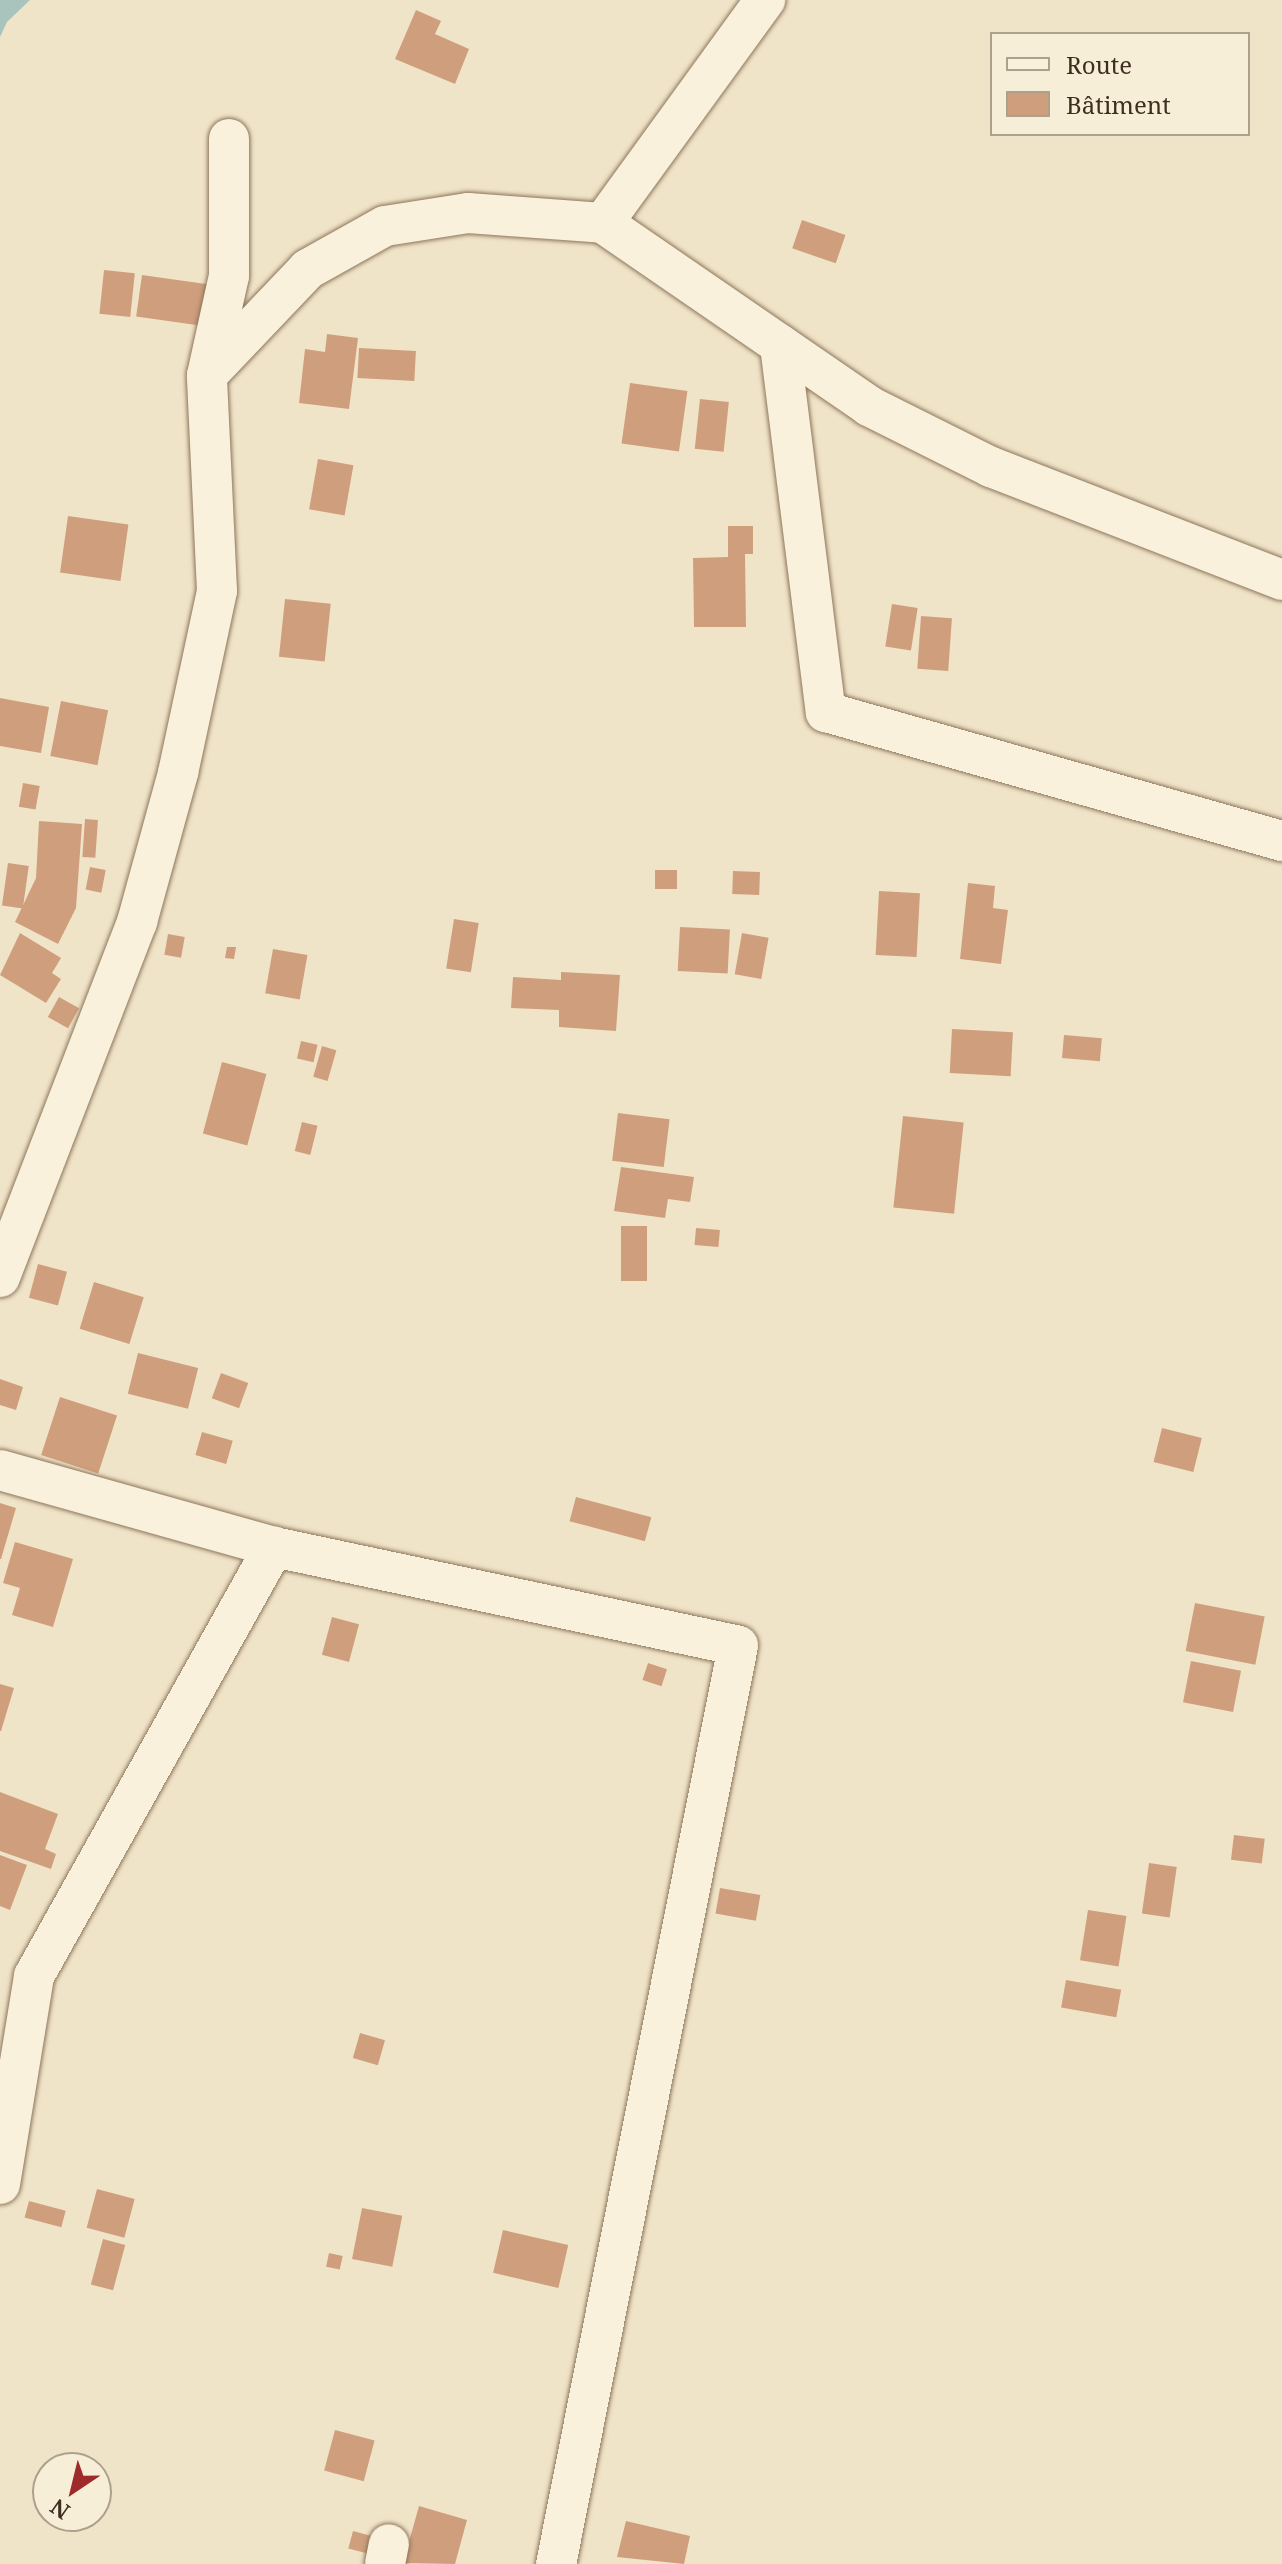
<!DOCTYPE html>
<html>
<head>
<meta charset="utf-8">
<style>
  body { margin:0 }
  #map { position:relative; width:1282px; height:2564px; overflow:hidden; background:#f0e4c8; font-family:"Noto Serif",serif }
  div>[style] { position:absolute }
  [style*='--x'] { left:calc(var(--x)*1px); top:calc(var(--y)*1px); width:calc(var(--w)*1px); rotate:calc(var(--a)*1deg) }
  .water>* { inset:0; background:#a9c4bc }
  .building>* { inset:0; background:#cf9f7d; transform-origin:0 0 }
  .roads { filter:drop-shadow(0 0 2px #8d765c) drop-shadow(0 0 2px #8d765c) }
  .street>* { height:40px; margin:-20px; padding:0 20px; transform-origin:20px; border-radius:20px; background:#faf1dc }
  span { translate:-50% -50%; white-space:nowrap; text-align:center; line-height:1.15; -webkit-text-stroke:8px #f7eed8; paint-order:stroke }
  .legend { position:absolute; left:990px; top:32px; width:260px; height:104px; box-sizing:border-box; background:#f7eed8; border:2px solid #ada18e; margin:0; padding:10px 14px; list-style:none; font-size:24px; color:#3d2e20 }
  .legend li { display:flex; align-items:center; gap:16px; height:40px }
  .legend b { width:40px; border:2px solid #ada18e }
  .north { position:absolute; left:32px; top:2452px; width:80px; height:80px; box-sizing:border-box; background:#f7eed8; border:2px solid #ada18e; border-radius:50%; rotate:215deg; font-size:22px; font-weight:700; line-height:32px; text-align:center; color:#3d2e20 }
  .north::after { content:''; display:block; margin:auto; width:28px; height:36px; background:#9e2a2b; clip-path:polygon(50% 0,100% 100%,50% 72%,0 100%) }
</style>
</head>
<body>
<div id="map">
  <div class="water">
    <div style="clip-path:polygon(0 0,30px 0,7px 22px,0 37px)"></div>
  </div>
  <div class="building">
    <div style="clip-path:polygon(416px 10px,441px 21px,435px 34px,469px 49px,455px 84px,395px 59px)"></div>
    <div style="left:802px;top:220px;width:46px;height:30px;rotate:19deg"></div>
    <div style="left:104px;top:270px;width:31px;height:44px;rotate:6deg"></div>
    <div style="left:142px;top:275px;width:68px;height:42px;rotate:8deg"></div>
    <div style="clip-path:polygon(327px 334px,358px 338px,349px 409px,299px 403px,305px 349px,325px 352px)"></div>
    <div style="left:359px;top:348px;width:57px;height:30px;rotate:3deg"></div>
    <div style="left:630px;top:383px;width:58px;height:61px;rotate:8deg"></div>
    <div style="left:700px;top:399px;width:29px;height:50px;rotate:6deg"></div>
    <div style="left:318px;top:459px;width:36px;height:51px;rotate:10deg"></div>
    <div style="left:68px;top:516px;width:61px;height:57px;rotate:8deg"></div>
    <div style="clip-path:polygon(728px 526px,753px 526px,753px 554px,745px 554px,746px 627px,694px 627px,693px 558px,728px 557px)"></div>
    <div style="left:285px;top:599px;width:46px;height:58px;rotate:6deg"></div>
    <div style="left:892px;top:604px;width:26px;height:43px;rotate:9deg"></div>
    <div style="left:921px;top:616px;width:31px;height:53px;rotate:4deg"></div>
    <div style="clip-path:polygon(0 698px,49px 707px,41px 753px,0 746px)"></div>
    <div style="left:61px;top:701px;width:48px;height:56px;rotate:11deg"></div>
    <div style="left:23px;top:783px;width:17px;height:24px;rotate:10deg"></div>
    <div style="left:85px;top:819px;width:13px;height:38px;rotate:4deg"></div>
    <div style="clip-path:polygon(39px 821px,82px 824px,76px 908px,58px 944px,15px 922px,36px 878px)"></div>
    <div style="left:8px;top:863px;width:21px;height:43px;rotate:8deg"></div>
    <div style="left:90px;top:867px;width:16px;height:23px;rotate:11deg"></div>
    <div style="left:655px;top:870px;width:22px;height:19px"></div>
    <div style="left:733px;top:871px;width:27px;height:23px;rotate:2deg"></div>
    <div style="clip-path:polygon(968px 883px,995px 886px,993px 908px,1008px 910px,1001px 964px,960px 959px)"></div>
    <div style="left:879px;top:891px;width:41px;height:64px;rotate:3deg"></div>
    <div style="left:454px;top:919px;width:25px;height:50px;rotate:9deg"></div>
    <div style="left:680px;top:927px;width:50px;height:44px;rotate:3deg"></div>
    <div style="clip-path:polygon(20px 933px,61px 958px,52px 973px,61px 979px,46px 1003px,0 975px)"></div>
    <div style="left:742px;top:933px;width:27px;height:42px;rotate:10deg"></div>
    <div style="left:168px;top:934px;width:17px;height:21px;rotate:10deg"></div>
    <div style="clip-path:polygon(227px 947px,236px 947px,234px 959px,225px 958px)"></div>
    <div style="left:273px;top:949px;width:35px;height:45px;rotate:10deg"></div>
    <div style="clip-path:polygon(561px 972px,620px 975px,616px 1031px,559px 1027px,559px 1010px,511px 1008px,513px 977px,561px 980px)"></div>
    <div style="left:59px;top:997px;width:23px;height:23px;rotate:29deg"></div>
    <div style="left:952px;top:1029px;width:61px;height:44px;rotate:3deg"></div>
    <div style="left:1064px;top:1035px;width:38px;height:23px;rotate:5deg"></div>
    <div style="left:301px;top:1041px;width:17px;height:18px;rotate:13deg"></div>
    <div style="left:322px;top:1046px;width:15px;height:32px;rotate:16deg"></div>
    <div style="left:222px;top:1062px;width:46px;height:74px;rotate:15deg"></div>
    <div style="left:618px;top:1113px;width:52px;height:48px;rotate:7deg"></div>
    <div style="left:903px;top:1116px;width:61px;height:92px;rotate:6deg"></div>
    <div style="left:302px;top:1122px;width:16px;height:30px;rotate:14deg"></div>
    <div style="clip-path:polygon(621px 1167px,694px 1177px,690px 1202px,668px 1199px,665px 1218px,614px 1211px)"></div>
    <div style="left:621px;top:1226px;width:26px;height:55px"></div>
    <div style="left:696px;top:1228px;width:24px;height:17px;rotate:5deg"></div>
    <div style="left:38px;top:1264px;width:30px;height:35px;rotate:15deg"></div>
    <div style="left:94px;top:1282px;width:52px;height:49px;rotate:17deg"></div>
    <div style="left:138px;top:1353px;width:62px;height:42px;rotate:14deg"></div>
    <div style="left:221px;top:1373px;width:29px;height:27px;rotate:20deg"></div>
    <div style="clip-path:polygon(0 1379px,23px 1387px,16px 1410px,0 1405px)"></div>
    <div style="left:60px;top:1397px;width:60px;height:61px;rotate:18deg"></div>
    <div style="left:1162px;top:1428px;width:41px;height:35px;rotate:14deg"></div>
    <div style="left:202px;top:1432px;width:32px;height:24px;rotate:16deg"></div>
    <div style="left:576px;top:1497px;width:78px;height:25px;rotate:15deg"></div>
    <div style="clip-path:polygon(0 1503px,16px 1508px,1px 1559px,0 1559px)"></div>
    <div style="clip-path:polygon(15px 1542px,73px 1559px,53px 1627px,12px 1615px,20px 1588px,3px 1583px)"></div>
    <div style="left:1195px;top:1603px;width:71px;height:49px;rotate:11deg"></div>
    <div style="left:332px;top:1617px;width:28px;height:39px;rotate:15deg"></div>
    <div style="left:1191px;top:1661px;width:51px;height:42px;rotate:11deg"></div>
    <div style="left:648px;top:1663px;width:20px;height:18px;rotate:18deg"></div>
    <div style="clip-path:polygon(0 1684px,14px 1688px,1px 1731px,0 1731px)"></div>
    <div style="clip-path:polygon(0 1792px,58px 1814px,45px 1849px,56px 1854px,51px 1869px,0 1851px)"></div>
    <div style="left:1234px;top:1835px;width:31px;height:25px;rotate:7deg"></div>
    <div style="clip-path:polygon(0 1855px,27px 1865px,10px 1910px,0 1906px)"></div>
    <div style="left:1149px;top:1863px;width:28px;height:51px;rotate:8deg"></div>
    <div style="left:720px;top:1888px;width:41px;height:26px;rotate:10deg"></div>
    <div style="left:1088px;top:1910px;width:39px;height:51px;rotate:9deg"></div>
    <div style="left:1066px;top:1980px;width:56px;height:28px;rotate:10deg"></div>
    <div style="left:360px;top:2033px;width:26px;height:26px;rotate:16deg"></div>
    <div style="left:97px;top:2189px;width:39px;height:40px;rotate:15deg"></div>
    <div style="left:29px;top:2201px;width:38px;height:17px;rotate:15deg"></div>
    <div style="left:362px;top:2208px;width:41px;height:52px;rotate:11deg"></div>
    <div style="left:503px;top:2230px;width:67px;height:44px;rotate:13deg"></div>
    <div style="left:103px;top:2239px;width:23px;height:47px;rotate:15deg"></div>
    <div style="left:329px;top:2253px;width:14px;height:14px;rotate:12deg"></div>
    <div style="left:335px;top:2430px;width:41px;height:42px;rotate:15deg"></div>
    <div style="clip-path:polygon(419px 2506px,467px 2520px,455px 2564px,403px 2563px)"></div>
    <div style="clip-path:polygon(626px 2521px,690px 2536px,684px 2564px,617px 2557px)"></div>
    <div style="left:353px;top:2531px;width:24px;height:18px;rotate:15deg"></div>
  </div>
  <div class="roads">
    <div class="street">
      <div style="--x:603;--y:223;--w:323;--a:34.5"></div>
      <div style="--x:869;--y:406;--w:136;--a:26.6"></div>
      <div style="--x:991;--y:467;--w:312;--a:21.2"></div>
      <div style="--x:780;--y:345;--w:370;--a:82.9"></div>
      <div style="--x:826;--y:712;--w:474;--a:15.8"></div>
      <div style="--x:208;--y:374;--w:145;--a:-46.4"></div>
      <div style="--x:308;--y:269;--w:88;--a:-29.2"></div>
      <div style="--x:385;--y:226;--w:84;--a:-8.9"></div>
      <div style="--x:468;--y:213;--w:135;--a:4.2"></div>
      <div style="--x:603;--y:223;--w:276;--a:-54"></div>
      <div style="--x:0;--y:1277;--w:381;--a:-68.9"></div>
      <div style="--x:137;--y:922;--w:155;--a:-74.6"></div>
      <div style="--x:178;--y:773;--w:186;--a:-77.9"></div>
      <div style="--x:217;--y:591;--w:216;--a:-92.7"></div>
      <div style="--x:207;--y:375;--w:101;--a:-77.5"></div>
      <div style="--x:229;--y:276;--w:137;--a:-90"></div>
      <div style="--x:0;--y:1470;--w:285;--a:15.7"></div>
      <div style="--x:274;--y:1547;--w:474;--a:12"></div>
      <div style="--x:738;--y:1646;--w:936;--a:101.21"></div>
      <div style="--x:0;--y:2184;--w:211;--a:-80.7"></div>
      <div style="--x:34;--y:1976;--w:492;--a:-60.8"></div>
      <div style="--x:385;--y:2564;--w:20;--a:-79"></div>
    </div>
  </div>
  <ul class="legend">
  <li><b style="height:10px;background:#faf1dc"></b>Route</li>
  <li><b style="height:22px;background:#cf9f7d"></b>Bâtiment</li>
  </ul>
  <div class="north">N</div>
</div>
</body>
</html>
